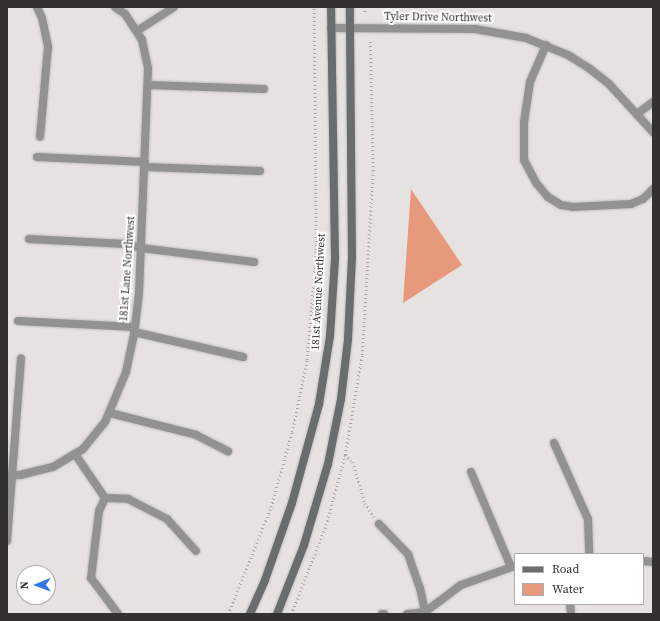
<!DOCTYPE html>
<html>
<head>
<meta charset="utf-8">
<style>
  body { margin:0 }
  #map { position:relative; width:660px; height:621px; overflow:hidden; background:#e5e2e1; font-family:"Source Serif 4",serif }
  div>[style] { position:absolute }
  [style*='--x'] { left:calc(var(--x)*1px); top:calc(var(--y)*1px); width:calc(var(--w)*1px); rotate:calc(var(--a)*1deg) }
  .water>* { inset:0; background:#e6997b }
  .path>* { height:2.5px; margin-top:-1.25px; transform-origin:0; background:repeating-linear-gradient(90deg,#a9a7a6 0 1px,transparent 0 4px) }
  .roads { filter:drop-shadow(0 0 1px #c1bfbe) drop-shadow(0 0 1px #c1bfbe) }
  .lane>* { height:8px; margin:-4px; padding:0 4px; transform-origin:4px; border-radius:4px; background:#929293 }
  .street>* { height:8px; margin:-4px; padding:0 4px; transform-origin:4px; border-radius:4px; background:#929293 }
  .secondary>* { height:8px; margin:-4px; padding:0 4px; transform-origin:4px; border-radius:4px; background:#6b6c6d }
  span { translate:-50% -50%; white-space:nowrap; text-align:center; line-height:1.15; -webkit-text-stroke:4px #fff; paint-order:stroke }
  .street-label { font-size:11px; color:#323130 }
  .frame { position:absolute; inset:0; border:8px solid #323130; pointer-events:none }
  .legend { position:absolute; left:514px; top:553px; width:130px; height:52px; box-sizing:border-box; background:#fff; border:1px solid #adadac; margin:0; padding:5px 7px; list-style:none; font-size:12px; color:#323130 }
  .legend li { display:flex; align-items:center; gap:8px; height:20px }
  .legend b { width:20px; border:1px solid #adadac }
  .north { position:absolute; left:16px; top:565px; width:40px; height:40px; box-sizing:border-box; background:#fff; border:1px solid #adadac; border-radius:50%; rotate:269deg; font-size:11px; font-weight:700; line-height:16px; text-align:center; color:#323130 }
  .north::after { content:''; display:block; margin:auto; width:14px; height:18px; background:#3377e4; clip-path:polygon(50% 0,100% 100%,50% 72%,0 100%) }
</style>
</head>
<body>
<div id="map">
  <div class="water">
    <div style="clip-path:polygon(411px 189px,462px 265px,403px 303px)"></div>
  </div>
  <div class="path">
    <div style="--x:365;--y:7;--w:5;--a:90"></div>
    <div style="--x:345;--y:455;--w:11;--a:41"></div>
    <div style="--x:353;--y:462;--w:43;--a:73.7"></div>
    <div style="--x:365;--y:503;--w:17;--a:57"></div>
    <div style="--x:228;--y:614;--w:115;--a:-68.1"></div>
    <div style="--x:271;--y:507;--w:78;--a:-74.4"></div>
    <div style="--x:292;--y:432;--w:74;--a:-78.2"></div>
    <div style="--x:307;--y:360;--w:110;--a:-85.3"></div>
    <div style="--x:316;--y:250;--w:243;--a:-90.5"></div>
    <div style="--x:291;--y:614;--w:96;--a:-68.5"></div>
    <div style="--x:326;--y:525;--w:73;--a:-74.8"></div>
    <div style="--x:345;--y:455;--w:101;--a:-80.4"></div>
    <div style="--x:362;--y:355;--w:184;--a:-86.6"></div>
    <div style="--x:373;--y:171;--w:130;--a:-91.3"></div>
  </div>
  <div class="roads">
    <div class="lane">
      <div style="--x:37;--y:7;--w:12;--a:66"></div>
      <div style="--x:42;--y:18;--w:30;--a:78"></div>
      <div style="--x:48;--y:47;--w:90;--a:95.1"></div>
      <div style="--x:137;--y:31;--w:44;--a:-33"></div>
      <div style="--x:148;--y:85;--w:116;--a:2"></div>
      <div style="--x:37;--y:157;--w:108;--a:2.7"></div>
      <div style="--x:145;--y:167;--w:115;--a:2"></div>
      <div style="--x:29;--y:239;--w:97;--a:3"></div>
      <div style="--x:126;--y:244;--w:16;--a:15"></div>
      <div style="--x:141;--y:248;--w:114;--a:7.1"></div>
      <div style="--x:18;--y:321;--w:117;--a:2.9"></div>
      <div style="--x:134;--y:332;--w:112;--a:12.9"></div>
      <div style="--x:110;--y:413;--w:89;--a:14.3"></div>
      <div style="--x:196;--y:435;--w:36;--a:27"></div>
      <div style="--x:554;--y:443;--w:83;--a:65.9"></div>
      <div style="--x:588;--y:519;--w:35;--a:88"></div>
      <div style="--x:75;--y:454;--w:53;--a:55.7"></div>
      <div style="--x:105;--y:498;--w:14;--a:115"></div>
      <div style="--x:99;--y:511;--w:67;--a:96.8"></div>
      <div style="--x:91;--y:578;--w:45;--a:53.1"></div>
      <div style="--x:471;--y:472;--w:103;--a:67.2"></div>
      <div style="--x:105;--y:498;--w:23;--a:2"></div>
      <div style="--x:128;--y:499;--w:44;--a:27.1"></div>
      <div style="--x:167;--y:519;--w:43;--a:47.8"></div>
      <div style="--x:379;--y:524;--w:42;--a:46"></div>
      <div style="--x:408;--y:554;--w:36;--a:71"></div>
      <div style="--x:420;--y:588;--w:25;--a:78"></div>
      <div style="--x:425;--y:612;--w:18;--a:174"></div>
      <div style="--x:7;--y:541;--w:183;--a:-85.6"></div>
      <div style="--x:570;--y:604;--w:10;--a:84"></div>
      <div style="--x:382;--y:614;--w:2;--a:0"></div>
    </div>
    <div class="street">
      <div style="--x:331;--y:28;--w:144;--a:0.4"></div>
      <div style="--x:475;--y:29;--w:52;--a:10"></div>
      <div style="--x:526;--y:38;--w:45;--a:22"></div>
      <div style="--x:568;--y:55;--w:26;--a:32"></div>
      <div style="--x:590;--y:69;--w:24;--a:38"></div>
      <div style="--x:609;--y:84;--w:65;--a:47.5"></div>
      <div style="--x:546;--y:45;--w:40;--a:113.4"></div>
      <div style="--x:530;--y:82;--w:40;--a:98.5"></div>
      <div style="--x:524;--y:122;--w:38;--a:90"></div>
      <div style="--x:524;--y:160;--w:27;--a:62"></div>
      <div style="--x:537;--y:184;--w:17;--a:50"></div>
      <div style="--x:548;--y:197;--w:15;--a:32"></div>
      <div style="--x:561;--y:205;--w:12;--a:9"></div>
      <div style="--x:573;--y:207;--w:58;--a:-3"></div>
      <div style="--x:631;--y:204;--w:13;--a:-23"></div>
      <div style="--x:643;--y:199;--w:14;--a:-45"></div>
      <div style="--x:637;--y:114;--w:20;--a:-37"></div>
      <div style="--x:7;--y:476;--w:13;--a:-4"></div>
      <div style="--x:20;--y:475;--w:34;--a:-14"></div>
      <div style="--x:53;--y:467;--w:35;--a:-31"></div>
      <div style="--x:83;--y:449;--w:35;--a:-51"></div>
      <div style="--x:105;--y:422;--w:54;--a:-67.2"></div>
      <div style="--x:126;--y:372;--w:38;--a:-78"></div>
      <div style="--x:134;--y:335;--w:42;--a:-83.2"></div>
      <div style="--x:139;--y:293;--w:225;--a:-87.7"></div>
      <div style="--x:148;--y:68;--w:29;--a:-102"></div>
      <div style="--x:142;--y:40;--w:31;--a:-123"></div>
      <div style="--x:125;--y:14;--w:12;--a:-145"></div>
      <div style="--x:643;--y:561;--w:10;--a:6"></div>
      <div style="--x:425;--y:612;--w:45;--a:-36.9"></div>
      <div style="--x:461;--y:585;--w:57;--a:-19.4"></div>
    </div>
    <div class="secondary">
      <div style="--x:250;--y:614;--w:37;--a:-66"></div>
      <div style="--x:265;--y:580;--w:82;--a:-70.7"></div>
      <div style="--x:292;--y:503;--w:103;--a:-74.7"></div>
      <div style="--x:319;--y:404;--w:69;--a:-80.8"></div>
      <div style="--x:330;--y:336;--w:78;--a:-86.3"></div>
      <div style="--x:335;--y:258;--w:251;--a:-90.9"></div>
      <div style="--x:277;--y:614;--w:74;--a:-68.6"></div>
      <div style="--x:304;--y:545;--w:84;--a:-73.5"></div>
      <div style="--x:328;--y:464;--w:66;--a:-78.7"></div>
      <div style="--x:341;--y:399;--w:60;--a:-83.3"></div>
      <div style="--x:348;--y:339;--w:81;--a:-87.2"></div>
      <div style="--x:352;--y:258;--w:251;--a:-90.5"></div>
    </div>
  </div>
  <div class="street-label">
    <span style="left:438px;top:18px;rotate:1deg">Tyler Drive Northwest</span>
    <span style="left:128px;top:269px;rotate:-86deg">181st Lane Northwest</span>
    <span style="left:319px;top:292px;rotate:-87deg">181st Avenue Northwest</span>
  </div>
  <div class="frame"></div>
  <ul class="legend">
  <li><b style="height:5px;background:#6b6c6d"></b>Road</li>
  <li><b style="height:11px;background:#e6997b"></b>Water</li>
  </ul>
  <div class="north">N</div>
</div>
</body>
</html>
